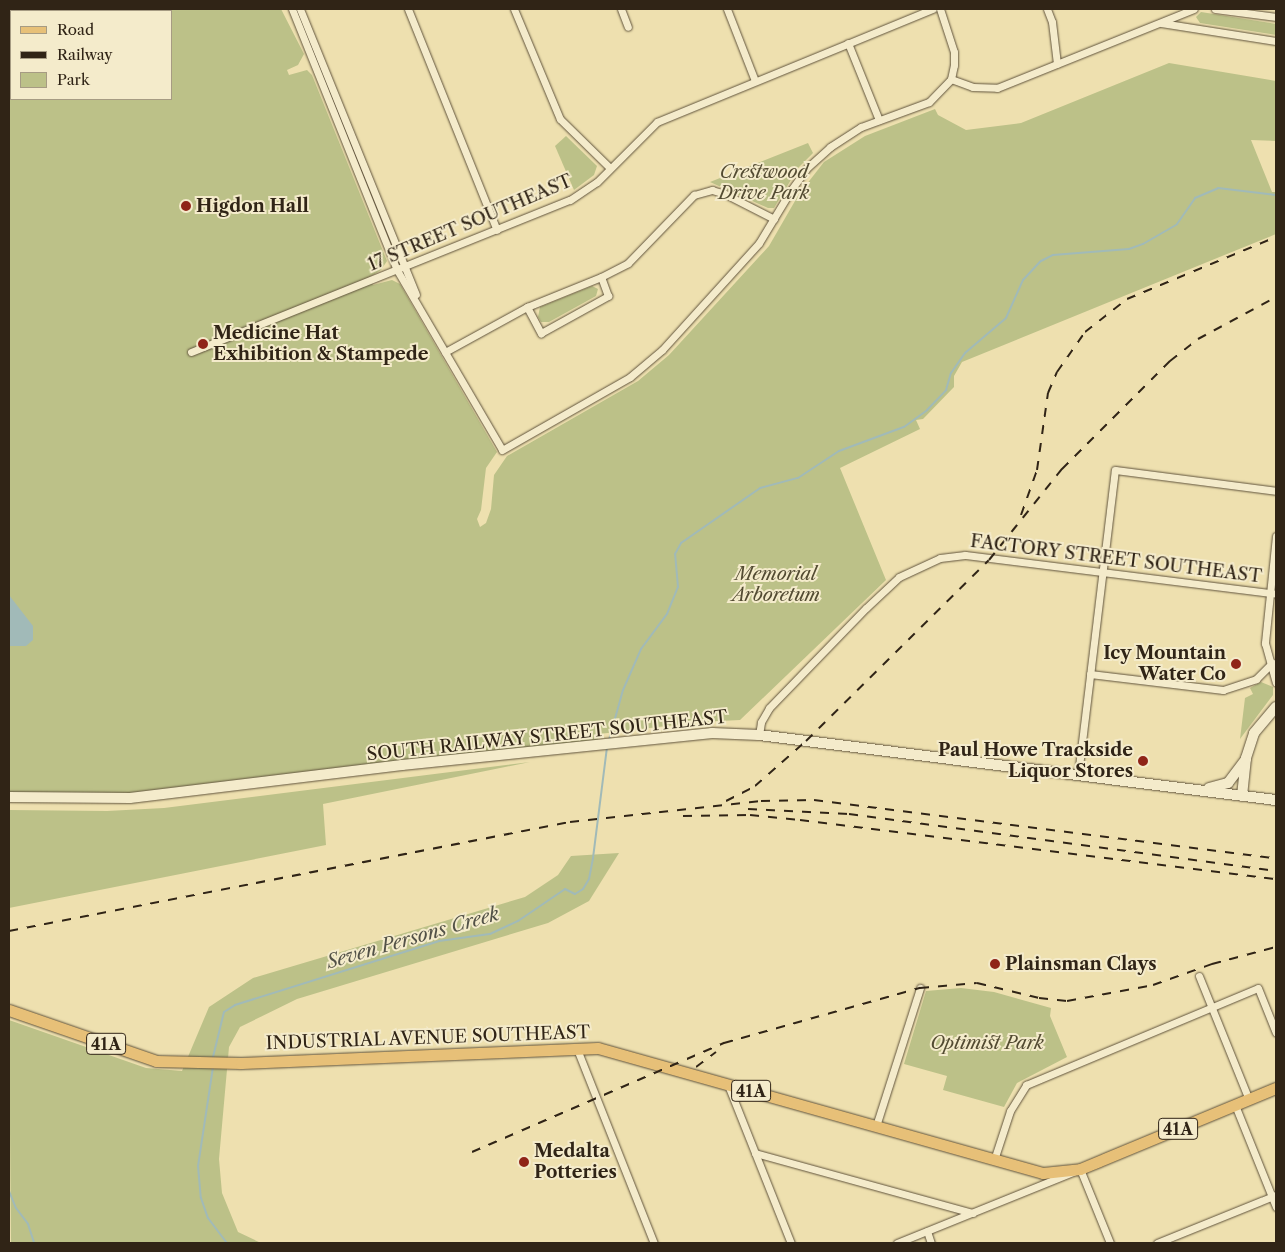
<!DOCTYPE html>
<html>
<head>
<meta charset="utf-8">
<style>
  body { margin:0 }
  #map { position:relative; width:1285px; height:1252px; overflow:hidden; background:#eee0af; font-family:"Libre Caslon Text",serif }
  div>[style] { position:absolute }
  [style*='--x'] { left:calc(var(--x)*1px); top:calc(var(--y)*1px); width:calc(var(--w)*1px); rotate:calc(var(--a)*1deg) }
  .green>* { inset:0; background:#bcc188 }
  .water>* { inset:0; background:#a1bab8 }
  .stream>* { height:2px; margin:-1px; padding:0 1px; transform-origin:1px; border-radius:1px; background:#a1bab8 }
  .roads { filter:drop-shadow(0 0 1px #60533c) drop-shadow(0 0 1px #60533c) }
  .street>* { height:7px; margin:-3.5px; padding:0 3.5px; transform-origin:3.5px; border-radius:3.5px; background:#f4ebcb }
  .secondary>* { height:10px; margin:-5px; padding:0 5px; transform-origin:5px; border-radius:5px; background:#f4ebcb }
  .primary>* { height:11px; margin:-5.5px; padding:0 5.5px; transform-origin:5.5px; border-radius:5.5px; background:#e7c078 }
  .rail>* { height:2px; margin-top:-1px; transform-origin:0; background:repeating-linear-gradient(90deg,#302416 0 9px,transparent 0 18px) }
  .dots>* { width:14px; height:14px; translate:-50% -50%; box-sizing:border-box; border:2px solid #f4ebcb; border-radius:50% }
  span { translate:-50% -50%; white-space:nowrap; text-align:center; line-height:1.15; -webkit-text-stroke:4px #f4ebcb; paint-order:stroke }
  .shield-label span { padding:1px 4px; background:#f4ebcb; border:1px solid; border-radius:4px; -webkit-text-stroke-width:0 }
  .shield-label { font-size:16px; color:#302416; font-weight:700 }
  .park-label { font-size:18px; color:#534b32; font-style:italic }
  .poi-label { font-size:18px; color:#302416; font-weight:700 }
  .left { translate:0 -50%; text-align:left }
  .right { translate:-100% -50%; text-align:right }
  .street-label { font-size:18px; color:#302416 }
  .water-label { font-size:19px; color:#525147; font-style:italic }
  .frame { position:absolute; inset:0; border:10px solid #302416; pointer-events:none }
  .legend { position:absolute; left:10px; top:10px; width:162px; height:90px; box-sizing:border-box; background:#f4ebcb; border:1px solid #a69b83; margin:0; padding:6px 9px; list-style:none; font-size:15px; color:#302416 }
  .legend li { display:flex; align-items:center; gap:10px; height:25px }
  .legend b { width:25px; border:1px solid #a69b83 }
</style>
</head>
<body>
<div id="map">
  <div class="green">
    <div style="clip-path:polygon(evenodd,9px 9px,281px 9px,304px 54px,298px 65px,287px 70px,289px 75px,307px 70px,312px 75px,387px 261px,381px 270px,370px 277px,373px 285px,392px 280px,400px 284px,497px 452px,486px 468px,481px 510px,477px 519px,480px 527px,486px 523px,491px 509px,494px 475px,507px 456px,638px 381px,669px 355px,769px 246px,799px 194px,824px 162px,865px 136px,935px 109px,938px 115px,966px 130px,1021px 123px,1169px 63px,1276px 81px,1276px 141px,1251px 140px,1272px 192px,1276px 192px,1276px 234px,962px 362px,954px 376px,954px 387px,923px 419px,916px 420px,920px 429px,840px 468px,886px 580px,740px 720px,700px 722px,599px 734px,598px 740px,130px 793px,9px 792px,9px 9px,11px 11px,171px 11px,171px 99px,11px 99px,11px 11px)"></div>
    <div style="clip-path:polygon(1201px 12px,1276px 24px,1276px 35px,1200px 23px,1196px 17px)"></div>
    <div style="clip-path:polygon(566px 136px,597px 166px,594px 175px,574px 190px,555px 146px)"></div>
    <div style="clip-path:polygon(808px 143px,813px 153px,798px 168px,774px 208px,768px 208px,710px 182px)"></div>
    <div style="clip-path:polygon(592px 286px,598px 289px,596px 296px,549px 322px,541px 322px,538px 317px,540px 307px)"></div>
    <div style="clip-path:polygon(1261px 682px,1273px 687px,1273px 695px,1240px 739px,1245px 698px,1253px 694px,1250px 688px)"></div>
    <div style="clip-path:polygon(530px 762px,323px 804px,326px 845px,9px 908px,9px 810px,107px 811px,164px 808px)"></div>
    <div style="clip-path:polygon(619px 853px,589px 901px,548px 923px,297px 999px,240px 1027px,229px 1047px,219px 1159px,222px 1193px,238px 1232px,261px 1243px,11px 1243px,9px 1020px,146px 1068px,182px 1071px,209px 1007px,253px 978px,525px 897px,558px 875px,571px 856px)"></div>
    <div style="clip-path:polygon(961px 988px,994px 992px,1051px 1008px,1050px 1016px,1067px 1057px,1017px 1083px,1004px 1107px,943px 1090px,947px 1076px,904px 1064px,926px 991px)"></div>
  </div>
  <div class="water">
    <div style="clip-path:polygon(9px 595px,33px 626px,33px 640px,26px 646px,9px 646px)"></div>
  </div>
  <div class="stream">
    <div style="--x:609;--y:740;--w:52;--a:-74.4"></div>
    <div style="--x:623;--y:690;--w:45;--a:-66.3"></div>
    <div style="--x:641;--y:649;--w:44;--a:-53.4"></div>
    <div style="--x:667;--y:614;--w:29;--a:-68"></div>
    <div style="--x:678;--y:587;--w:33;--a:-95"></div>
    <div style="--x:675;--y:554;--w:13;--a:-61"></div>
    <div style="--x:681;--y:543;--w:96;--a:-34.8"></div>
    <div style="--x:760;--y:488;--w:39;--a:-15"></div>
    <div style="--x:798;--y:478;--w:49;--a:-33.4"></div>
    <div style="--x:839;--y:451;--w:69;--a:-20.3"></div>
    <div style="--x:904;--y:427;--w:29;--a:-36"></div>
    <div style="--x:927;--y:410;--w:28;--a:-46"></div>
    <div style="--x:946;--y:390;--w:18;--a:-74"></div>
    <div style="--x:951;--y:373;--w:24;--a:-55"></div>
    <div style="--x:965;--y:353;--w:54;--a:-40.5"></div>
    <div style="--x:1006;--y:318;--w:42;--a:-65.9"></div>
    <div style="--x:1023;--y:280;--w:26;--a:-47"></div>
    <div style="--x:1041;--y:261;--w:13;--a:-27"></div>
    <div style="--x:1053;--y:255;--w:76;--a:-4.5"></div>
    <div style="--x:1129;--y:249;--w:15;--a:-20"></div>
    <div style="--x:1143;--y:244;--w:39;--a:-30"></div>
    <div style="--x:1177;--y:224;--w:32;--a:-55"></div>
    <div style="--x:1195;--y:198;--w:25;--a:-23"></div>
    <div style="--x:1218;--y:188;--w:58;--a:6.9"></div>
    <div style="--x:213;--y:1057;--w:46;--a:-76.3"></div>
    <div style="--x:224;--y:1012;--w:13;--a:-32"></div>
    <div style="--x:235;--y:1005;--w:214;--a:-17.4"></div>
    <div style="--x:439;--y:941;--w:51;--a:-7.8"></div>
    <div style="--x:490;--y:934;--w:31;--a:-25"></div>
    <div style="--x:518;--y:921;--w:57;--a:-34.2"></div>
    <div style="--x:565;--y:889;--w:11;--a:27"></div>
    <div style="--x:575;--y:894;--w:9;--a:-32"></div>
    <div style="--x:583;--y:889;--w:12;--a:-59"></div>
    <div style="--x:589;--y:879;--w:21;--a:-79"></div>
    <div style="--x:593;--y:858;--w:112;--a:-82.8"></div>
    <div style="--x:213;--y:1067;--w:100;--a:98.6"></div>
    <div style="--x:198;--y:1166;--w:32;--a:85"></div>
    <div style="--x:201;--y:1198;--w:21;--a:71"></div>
    <div style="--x:208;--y:1218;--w:31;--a:53"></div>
    <div style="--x:9;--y:1191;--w:18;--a:68"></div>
    <div style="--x:16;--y:1208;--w:20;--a:53"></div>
    <div style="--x:28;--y:1224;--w:20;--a:72"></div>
  </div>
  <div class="roads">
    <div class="street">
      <div style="--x:292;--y:9;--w:281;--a:68.1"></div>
      <div style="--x:397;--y:270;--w:208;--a:59.7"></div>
      <div style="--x:502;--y:450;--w:147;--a:-29.7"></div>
      <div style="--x:630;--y:377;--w:42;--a:-40.2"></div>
      <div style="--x:662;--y:350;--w:144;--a:-47.8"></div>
      <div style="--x:759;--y:243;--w:62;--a:-58.9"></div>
      <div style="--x:791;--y:190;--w:29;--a:-54"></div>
      <div style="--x:808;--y:167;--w:30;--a:-42"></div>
      <div style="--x:830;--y:147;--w:37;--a:-33"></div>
      <div style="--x:861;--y:127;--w:72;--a:-20.2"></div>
      <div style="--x:929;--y:102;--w:32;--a:-46"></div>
      <div style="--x:951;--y:79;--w:14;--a:-78"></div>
      <div style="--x:954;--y:65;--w:13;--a:-90"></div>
      <div style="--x:954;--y:52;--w:45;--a:-108"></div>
      <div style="--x:300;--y:9;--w:308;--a:67.9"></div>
      <div style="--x:408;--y:9;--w:238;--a:68.1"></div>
      <div style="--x:514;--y:9;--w:119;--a:67.3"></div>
      <div style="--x:560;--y:119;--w:70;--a:44.4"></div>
      <div style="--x:621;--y:9;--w:19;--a:69"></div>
      <div style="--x:727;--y:9;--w:77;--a:68.7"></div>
      <div style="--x:1047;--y:9;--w:14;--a:69"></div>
      <div style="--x:1052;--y:22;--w:42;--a:83.2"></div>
      <div style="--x:1215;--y:9;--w:62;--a:7.5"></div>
      <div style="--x:1161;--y:23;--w:116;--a:8.9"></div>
      <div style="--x:848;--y:43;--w:83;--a:68.1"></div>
      <div style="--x:951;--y:79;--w:23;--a:20"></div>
      <div style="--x:973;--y:87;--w:24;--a:2"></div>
      <div style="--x:997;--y:88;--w:212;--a:-21.9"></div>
      <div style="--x:527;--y:307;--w:30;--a:62"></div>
      <div style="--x:541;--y:333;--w:77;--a:-28.9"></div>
      <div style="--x:608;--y:296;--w:20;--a:-110"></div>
      <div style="--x:191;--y:352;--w:408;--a:-21.9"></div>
      <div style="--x:570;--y:200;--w:32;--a:-34"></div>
      <div style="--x:597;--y:182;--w:85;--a:-45"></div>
      <div style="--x:657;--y:122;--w:298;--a:-22.3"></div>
      <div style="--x:445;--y:352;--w:94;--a:-28.8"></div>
      <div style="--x:527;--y:307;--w:80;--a:-22.1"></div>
      <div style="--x:601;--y:277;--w:30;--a:-27"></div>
      <div style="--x:628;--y:263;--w:95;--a:-45.9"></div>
      <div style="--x:694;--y:195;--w:19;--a:-16"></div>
      <div style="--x:712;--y:190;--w:14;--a:17"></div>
      <div style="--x:725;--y:194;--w:55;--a:27"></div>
      <div style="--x:1276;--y:536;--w:108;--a:95.9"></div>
      <div style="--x:1265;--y:643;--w:41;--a:74.6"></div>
      <div style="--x:1090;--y:674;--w:134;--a:6.9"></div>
      <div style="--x:1223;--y:690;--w:35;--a:-18"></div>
      <div style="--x:1256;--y:679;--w:23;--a:-45"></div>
      <div style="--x:759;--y:735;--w:13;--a:-81"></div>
      <div style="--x:761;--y:722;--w:16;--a:-60"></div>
      <div style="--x:769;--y:708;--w:139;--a:-45.9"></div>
      <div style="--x:866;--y:608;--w:45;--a:-43.2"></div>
      <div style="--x:899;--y:577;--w:45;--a:-24.9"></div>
      <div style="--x:940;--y:558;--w:25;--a:-7"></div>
      <div style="--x:965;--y:555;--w:313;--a:7.1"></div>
      <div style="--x:1078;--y:775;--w:307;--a:-83.1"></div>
      <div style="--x:1115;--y:470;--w:162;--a:7.4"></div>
      <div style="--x:1199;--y:976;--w:134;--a:68"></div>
      <div style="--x:577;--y:1049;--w:209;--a:68.4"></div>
      <div style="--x:728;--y:1085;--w:170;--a:68.3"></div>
      <div style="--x:1235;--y:1105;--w:110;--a:68.1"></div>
      <div style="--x:876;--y:1126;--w:145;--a:-72.3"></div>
      <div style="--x:755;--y:1153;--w:226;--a:15.4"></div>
      <div style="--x:994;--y:1160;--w:52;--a:-71.9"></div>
      <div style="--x:1010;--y:1111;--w:31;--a:-58"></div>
      <div style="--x:1026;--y:1085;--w:251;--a:-22.7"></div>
      <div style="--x:1258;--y:988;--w:48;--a:68.2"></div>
      <div style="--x:927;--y:1231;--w:13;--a:72"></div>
      <div style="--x:897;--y:1243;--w:197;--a:-22"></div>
      <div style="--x:1080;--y:1169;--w:80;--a:67.9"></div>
      <div style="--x:1157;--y:1243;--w:128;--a:-22"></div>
    </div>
    <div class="secondary">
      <div style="--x:1209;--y:788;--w:20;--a:-15"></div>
      <div style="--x:1228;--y:783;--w:30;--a:-53"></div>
      <div style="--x:1242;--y:796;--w:38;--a:-84"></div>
      <div style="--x:1246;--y:758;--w:26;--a:-72"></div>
      <div style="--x:1254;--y:733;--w:34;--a:-50"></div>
      <div style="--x:9;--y:797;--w:121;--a:0.5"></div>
      <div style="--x:130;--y:798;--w:274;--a:-6.9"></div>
      <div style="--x:402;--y:765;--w:312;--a:-5.9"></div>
      <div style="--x:712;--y:733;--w:47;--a:2.4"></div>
      <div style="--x:759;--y:735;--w:521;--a:7.17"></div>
    </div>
    <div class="primary">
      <div style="--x:9;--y:1010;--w:156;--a:19.1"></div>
      <div style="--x:156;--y:1061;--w:85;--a:1.3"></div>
      <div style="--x:241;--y:1063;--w:357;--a:-2.4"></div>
      <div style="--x:598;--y:1048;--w:462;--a:15.7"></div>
      <div style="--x:1043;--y:1173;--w:37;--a:-6"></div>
      <div style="--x:1080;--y:1169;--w:212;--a:-22.5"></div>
    </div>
  </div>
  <div class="rail">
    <div style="--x:1021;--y:515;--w:48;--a:-70.4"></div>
    <div style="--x:1037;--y:470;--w:78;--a:-81.9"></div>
    <div style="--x:1048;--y:393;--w:23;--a:-67"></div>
    <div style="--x:1057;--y:372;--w:49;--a:-55"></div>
    <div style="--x:1085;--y:332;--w:53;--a:-38.2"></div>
    <div style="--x:1127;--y:299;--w:161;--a:-22.6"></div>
    <div style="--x:726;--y:801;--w:33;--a:-27"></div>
    <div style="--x:755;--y:786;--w:68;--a:-41.4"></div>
    <div style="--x:806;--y:741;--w:257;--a:-44.7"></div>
    <div style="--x:989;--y:560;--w:117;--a:-51.3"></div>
    <div style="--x:1062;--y:469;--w:153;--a:-45"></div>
    <div style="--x:1170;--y:361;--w:36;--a:-38"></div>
    <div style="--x:1198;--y:339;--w:89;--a:-28.3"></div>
    <div style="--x:748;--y:809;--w:101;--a:2.8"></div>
    <div style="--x:849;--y:814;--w:431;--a:7.6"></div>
    <div style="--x:683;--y:816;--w:67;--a:-0.9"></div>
    <div style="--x:750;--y:815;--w:50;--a:5.7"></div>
    <div style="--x:800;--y:820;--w:480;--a:7.1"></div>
    <div style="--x:9;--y:931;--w:571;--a:-11"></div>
    <div style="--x:570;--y:822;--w:192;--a:-6.3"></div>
    <div style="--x:761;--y:801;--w:53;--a:-1.1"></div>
    <div style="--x:814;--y:800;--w:466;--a:7.2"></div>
    <div style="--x:696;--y:1067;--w:25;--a:-37"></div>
    <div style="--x:472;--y:1152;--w:275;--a:-23.4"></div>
    <div style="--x:724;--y:1043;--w:204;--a:-15.7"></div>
    <div style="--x:920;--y:988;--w:57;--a:-5"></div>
    <div style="--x:977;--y:983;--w:64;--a:13.6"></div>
    <div style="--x:1039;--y:998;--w:28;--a:6"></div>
    <div style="--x:1067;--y:1001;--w:87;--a:-10.5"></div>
    <div style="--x:1153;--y:985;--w:63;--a:-19.6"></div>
    <div style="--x:1212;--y:964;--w:66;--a:-14.9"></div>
  </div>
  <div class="dots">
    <div style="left:186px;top:206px;background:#8f2418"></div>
    <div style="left:203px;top:344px;background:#8f2418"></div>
    <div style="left:1236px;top:664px;background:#8f2418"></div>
    <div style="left:1143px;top:761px;background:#8f2418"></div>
    <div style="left:995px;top:964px;background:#8f2418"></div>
    <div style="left:524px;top:1162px;background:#8f2418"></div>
  </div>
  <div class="shield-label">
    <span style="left:106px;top:1044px">41A</span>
    <span style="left:751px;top:1091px">41A</span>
    <span style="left:1178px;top:1129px">41A</span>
  </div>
  <div class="park-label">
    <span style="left:764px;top:183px">Crestwood<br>Drive Park</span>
    <span style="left:776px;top:585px">Memorial<br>Arboretum</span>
    <span style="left:987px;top:1043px">Optimist Park</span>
  </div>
  <div class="poi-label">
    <span class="left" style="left:196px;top:206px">Higdon Hall</span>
    <span class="left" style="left:213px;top:344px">Medicine Hat<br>Exhibition &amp; Stampede</span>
    <span class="right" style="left:1226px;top:664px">Icy Mountain<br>Water Co</span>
    <span class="right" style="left:1133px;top:761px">Paul Howe Trackside<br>Liquor Stores</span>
    <span class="left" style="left:1005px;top:964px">Plainsman Clays</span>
    <span class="left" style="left:534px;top:1162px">Medalta<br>Potteries</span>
  </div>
  <div class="street-label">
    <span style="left:470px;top:223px;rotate:-23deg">17 STREET SOUTHEAST</span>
    <span style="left:1116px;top:559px;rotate:7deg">FACTORY STREET SOUTHEAST</span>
    <span style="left:547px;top:736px;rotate:-6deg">SOUTH RAILWAY STREET SOUTHEAST</span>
    <span style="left:428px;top:1038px;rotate:-2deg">INDUSTRIAL AVENUE SOUTHEAST</span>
  </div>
  <div class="water-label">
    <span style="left:413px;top:938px;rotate:-16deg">Seven Persons Creek</span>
  </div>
  <div class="frame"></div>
  <ul class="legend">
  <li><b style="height:6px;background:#e7c078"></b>Road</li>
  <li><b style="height:6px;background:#302416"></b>Railway</li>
  <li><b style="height:14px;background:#bcc188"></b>Park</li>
  </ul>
</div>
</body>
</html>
